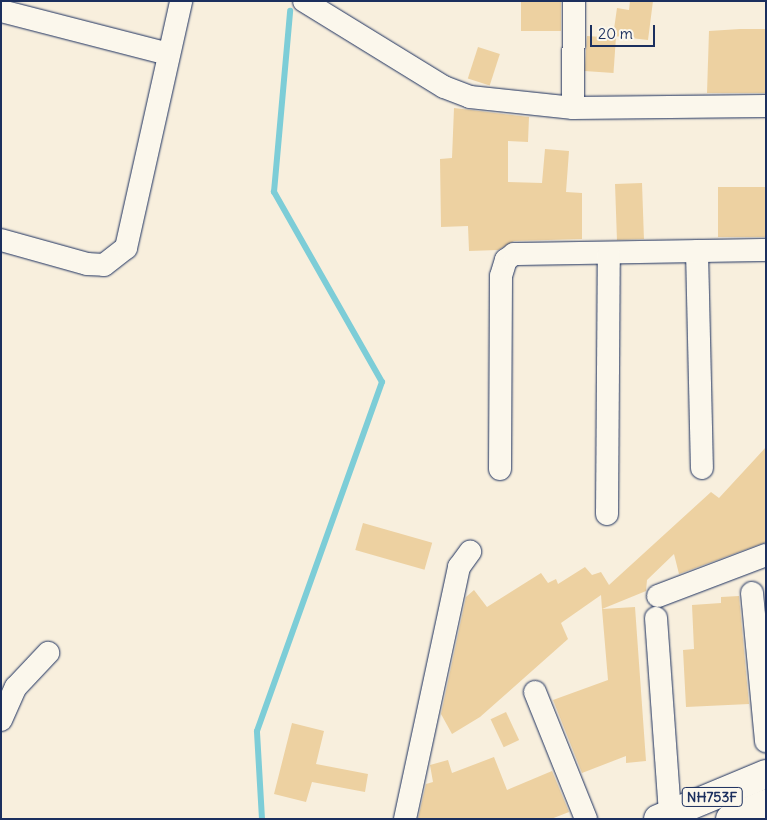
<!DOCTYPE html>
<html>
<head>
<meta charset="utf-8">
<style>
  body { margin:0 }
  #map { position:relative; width:767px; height:820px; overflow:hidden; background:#f8efdd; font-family:Delius,sans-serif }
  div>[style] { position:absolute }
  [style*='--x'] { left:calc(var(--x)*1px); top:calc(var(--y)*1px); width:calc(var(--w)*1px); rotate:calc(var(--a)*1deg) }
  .stream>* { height:6px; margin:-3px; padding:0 3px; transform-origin:3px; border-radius:3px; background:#7dcdd7 }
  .building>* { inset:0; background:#edd1a1; transform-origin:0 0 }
  .roads { filter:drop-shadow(0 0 1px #1b2f5e) drop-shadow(0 0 1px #1b2f5e) }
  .minor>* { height:22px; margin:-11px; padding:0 11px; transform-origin:11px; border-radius:11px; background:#fbf7ec }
  .highway>* { height:28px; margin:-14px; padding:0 14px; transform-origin:14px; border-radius:14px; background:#fbf7ec }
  span { translate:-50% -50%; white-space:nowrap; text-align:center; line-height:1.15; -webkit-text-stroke:5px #fbf7ec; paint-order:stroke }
  .shield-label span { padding:1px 4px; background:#fbf7ec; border:1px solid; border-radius:4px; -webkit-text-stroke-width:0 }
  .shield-label { font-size:14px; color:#1b2f5e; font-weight:700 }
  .frame { position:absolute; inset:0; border:2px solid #1b2f5e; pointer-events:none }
  .scale { position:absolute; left:590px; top:25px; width:65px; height:22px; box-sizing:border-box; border:2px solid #1b2f5e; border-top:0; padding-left:6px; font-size:15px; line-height:18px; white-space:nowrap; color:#1b2f5e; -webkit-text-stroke:4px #fbf7ec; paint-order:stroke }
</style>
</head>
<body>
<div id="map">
  <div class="stream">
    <div style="--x:262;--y:819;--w:88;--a:-93.3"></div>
    <div style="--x:257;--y:731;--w:371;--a:-70.3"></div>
    <div style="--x:382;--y:382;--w:219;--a:-119.6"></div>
    <div style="--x:274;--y:192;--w:182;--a:-84.9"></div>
  </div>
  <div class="building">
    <div style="left:521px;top:1px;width:40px;height:30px"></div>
    <div style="clip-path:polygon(630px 1px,653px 1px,648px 40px,613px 36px,617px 8px,629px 10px)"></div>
    <div style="clip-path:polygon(740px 29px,766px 29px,766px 93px,707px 93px,709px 31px)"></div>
    <div style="left:587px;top:36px;width:29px;height:35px;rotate:4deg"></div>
    <div style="left:478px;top:47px;width:23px;height:33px;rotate:18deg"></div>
    <div style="clip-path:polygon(454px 108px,529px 117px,528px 142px,508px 141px,508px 182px,542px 183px,545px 149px,569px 151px,566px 192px,582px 193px,582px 239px,514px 241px,498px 250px,469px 251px,468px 226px,441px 227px,440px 159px,452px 158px)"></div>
    <div style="left:642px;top:183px;width:56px;height:27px;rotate:88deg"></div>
    <div style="left:766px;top:187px;width:50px;height:48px;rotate:90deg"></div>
    <div style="clip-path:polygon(766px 447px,766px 542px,679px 574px,674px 554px,647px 580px,646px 591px,602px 609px,601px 595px,561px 623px,568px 639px,480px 717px,452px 734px,441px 714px,466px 597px,474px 590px,487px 607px,541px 573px,548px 583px,556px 579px,558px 584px,585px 567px,592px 575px,601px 572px,609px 585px,711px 492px,719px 498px)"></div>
    <div style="left:363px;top:523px;width:72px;height:28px;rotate:16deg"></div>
    <div style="clip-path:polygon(739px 596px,749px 704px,686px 707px,683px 650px,694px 649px,692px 605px,721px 603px,721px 597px)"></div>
    <div style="clip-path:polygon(635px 607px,646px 761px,626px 763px,626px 756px,582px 773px,553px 700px,608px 680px,602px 609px)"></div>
    <div style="left:506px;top:712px;width:31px;height:17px;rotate:65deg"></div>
    <div style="clip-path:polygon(292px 723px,324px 731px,316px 764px,368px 774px,365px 792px,312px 782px,306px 802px,274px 794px)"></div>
    <div style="clip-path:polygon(494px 757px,507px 790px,552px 771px,569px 812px,551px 819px,418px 819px,426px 784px,433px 782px,430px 765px,448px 760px,452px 773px)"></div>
  </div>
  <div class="roads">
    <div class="minor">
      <div style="--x:304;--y:1;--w:164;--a:31.6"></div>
      <div style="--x:444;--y:87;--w:28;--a:21"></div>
      <div style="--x:470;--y:97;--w:104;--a:6.1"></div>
      <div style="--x:573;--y:108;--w:193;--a:-0.6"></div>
      <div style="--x:1;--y:11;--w:172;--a:14.4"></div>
      <div style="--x:573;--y:108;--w:107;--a:-89.5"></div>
      <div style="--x:1;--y:240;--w:89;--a:15.6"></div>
      <div style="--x:87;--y:264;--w:17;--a:3"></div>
      <div style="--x:104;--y:265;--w:28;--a:-38"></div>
      <div style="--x:126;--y:248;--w:253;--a:-77.4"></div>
      <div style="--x:697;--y:251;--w:217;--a:88.7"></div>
      <div style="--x:500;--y:469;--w:193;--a:-89.7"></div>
      <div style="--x:501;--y:276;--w:17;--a:-73"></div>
      <div style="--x:506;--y:260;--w:10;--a:-37"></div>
      <div style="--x:514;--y:254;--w:252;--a:-0.9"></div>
      <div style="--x:607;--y:514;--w:261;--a:-89.6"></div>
      <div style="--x:752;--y:593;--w:149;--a:84.6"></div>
      <div style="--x:658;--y:596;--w:116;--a:-20.8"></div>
      <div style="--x:656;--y:618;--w:196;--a:85.9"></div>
      <div style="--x:535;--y:692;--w:137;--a:68.1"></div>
      <div style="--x:1;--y:720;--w:36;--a:-66"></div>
      <div style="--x:16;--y:687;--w:47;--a:-46.7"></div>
      <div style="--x:405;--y:819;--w:258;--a:-77.9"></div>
      <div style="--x:459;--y:567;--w:19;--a:-54"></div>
    </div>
    <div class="highway">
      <div style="--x:658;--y:819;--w:117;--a:-22.6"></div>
      <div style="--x:730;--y:819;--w:39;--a:-23"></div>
    </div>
  </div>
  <div class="shield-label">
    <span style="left:712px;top:797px">NH753F</span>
  </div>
  <div class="frame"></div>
  <div class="scale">20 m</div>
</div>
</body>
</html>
